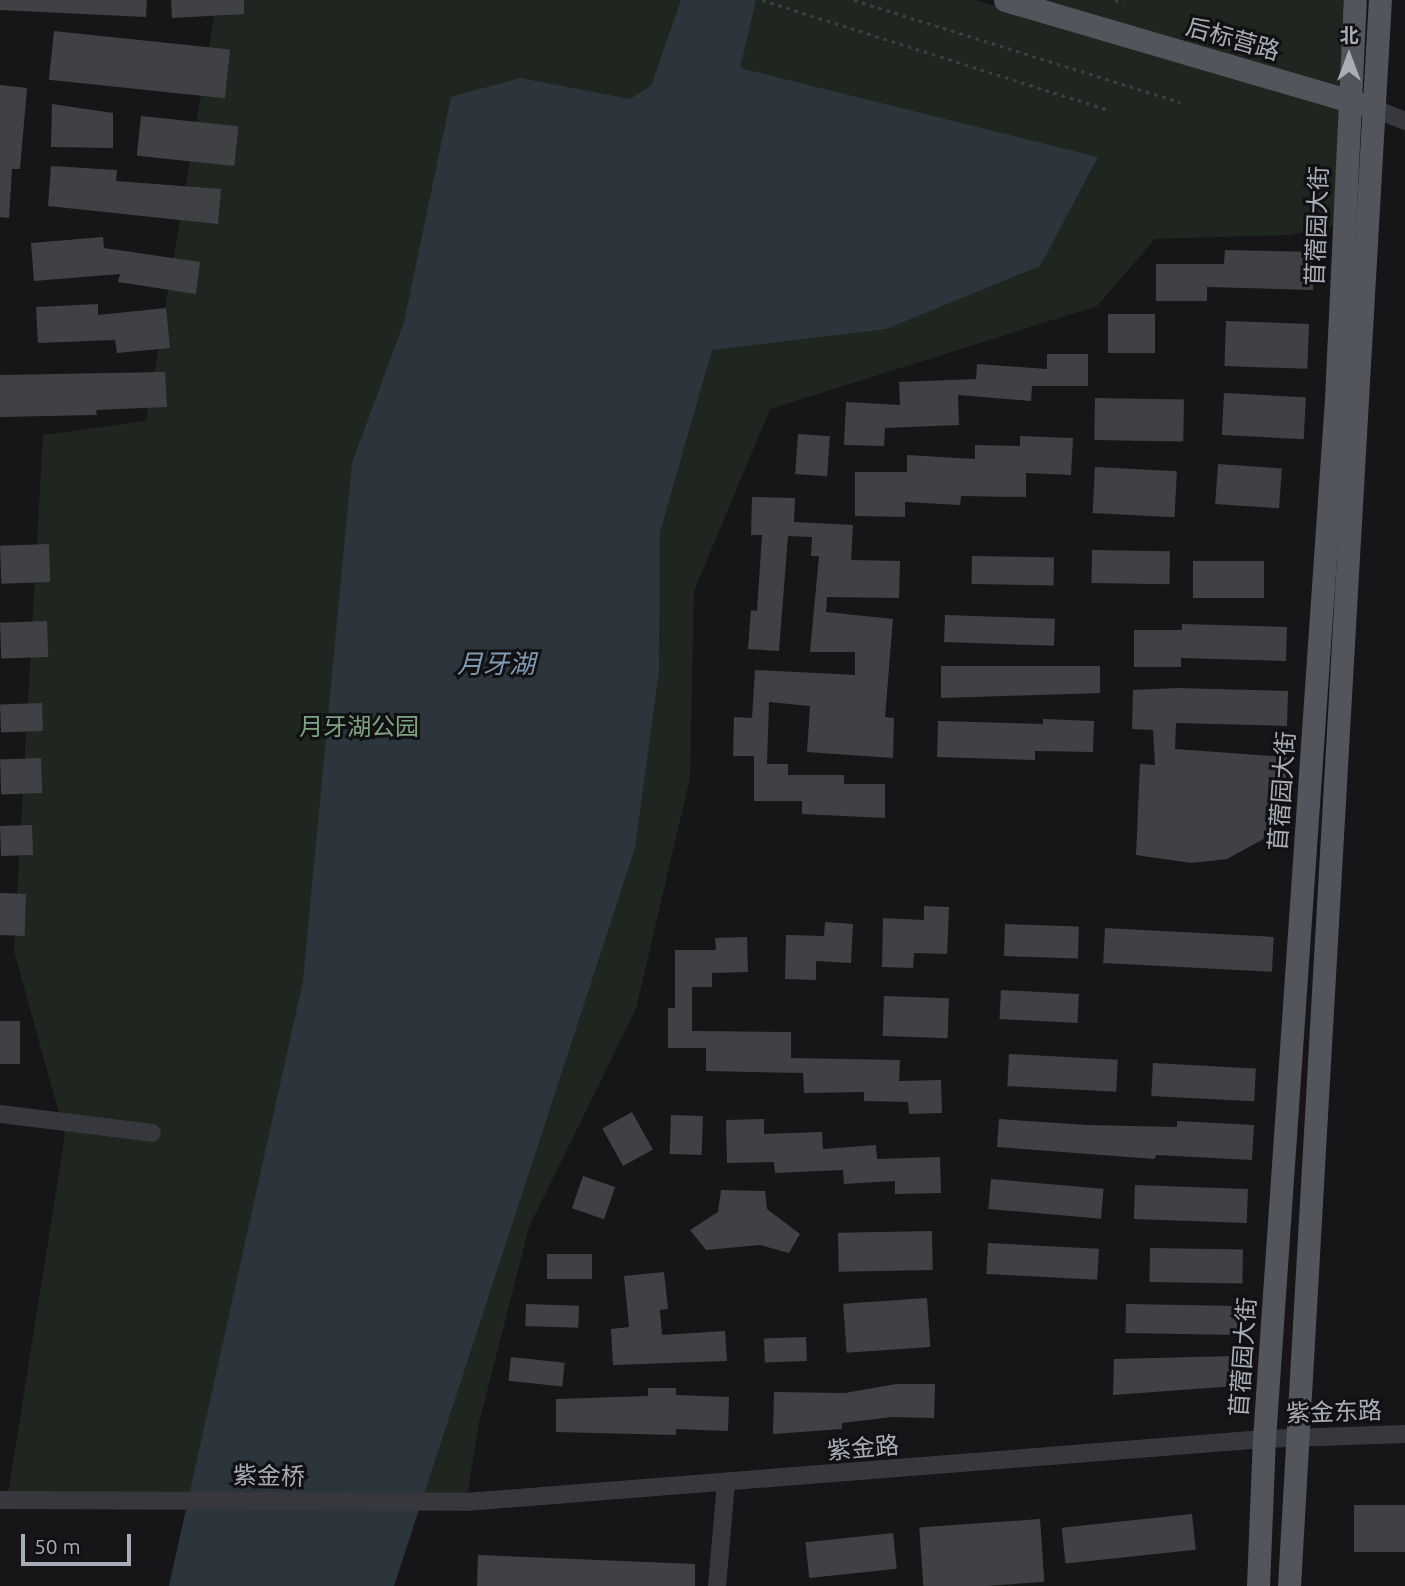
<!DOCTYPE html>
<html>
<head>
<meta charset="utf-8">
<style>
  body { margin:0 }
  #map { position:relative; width:1405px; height:1586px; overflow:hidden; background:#161618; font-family:Ubuntu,"Noto Sans SC",sans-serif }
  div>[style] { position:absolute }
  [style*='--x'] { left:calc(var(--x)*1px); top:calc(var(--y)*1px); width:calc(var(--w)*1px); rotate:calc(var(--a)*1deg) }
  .green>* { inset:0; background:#1e261f }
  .water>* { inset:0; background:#2c353c }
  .building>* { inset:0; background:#404145; transform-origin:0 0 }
  .path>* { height:2.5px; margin-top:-1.25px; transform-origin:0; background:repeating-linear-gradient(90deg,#3d3f44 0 3.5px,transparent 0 8.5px) }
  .minor>* { height:18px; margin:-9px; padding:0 9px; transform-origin:9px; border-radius:9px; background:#37383d }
  .major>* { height:23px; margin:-11.5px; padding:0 11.5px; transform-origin:11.5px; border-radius:11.5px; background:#53555c }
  span { translate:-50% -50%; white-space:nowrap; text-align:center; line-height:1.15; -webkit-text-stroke:6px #111113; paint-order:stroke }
  .street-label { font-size:24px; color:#a8adb8 }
  .park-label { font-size:24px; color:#7fa381 }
  .water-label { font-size:26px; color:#7f9bb3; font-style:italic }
  .north { position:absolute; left:1314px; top:21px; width:70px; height:70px; -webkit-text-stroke:5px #111113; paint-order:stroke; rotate:0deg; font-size:19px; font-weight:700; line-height:28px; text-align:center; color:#a8adb8 }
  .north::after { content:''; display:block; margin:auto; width:24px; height:32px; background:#a8adb8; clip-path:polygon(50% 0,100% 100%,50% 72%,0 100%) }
  .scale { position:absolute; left:21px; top:1534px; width:110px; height:32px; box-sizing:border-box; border:4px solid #a8adb8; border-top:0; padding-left:9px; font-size:21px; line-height:24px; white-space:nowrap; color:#a8adb8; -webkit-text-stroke:5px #111113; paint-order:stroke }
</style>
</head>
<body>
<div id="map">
  <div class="green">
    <div style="clip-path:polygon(217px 0,975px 0,1302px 88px,1005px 0,1355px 0,1343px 224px,1289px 235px,1155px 239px,1097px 306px,770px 409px,694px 591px,690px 778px,636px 1009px,529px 1227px,479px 1423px,466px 1502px,7px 1500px,65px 1135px,14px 951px,43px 435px,146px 421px)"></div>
  </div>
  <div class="water">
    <div style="clip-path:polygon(681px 0,756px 0,740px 68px,1098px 157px,1040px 266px,886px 329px,712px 350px,660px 532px,659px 671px,635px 848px,394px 1586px,169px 1586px,303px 981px,352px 463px,404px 322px,451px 97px,520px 78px,630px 99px,651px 86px)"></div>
  </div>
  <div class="building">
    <div style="clip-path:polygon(0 0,147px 0,146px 17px,0 10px)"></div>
    <div style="clip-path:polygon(171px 0,244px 0,244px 14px,172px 18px)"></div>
    <div style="left:54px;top:31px;width:177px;height:49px;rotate:6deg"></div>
    <div style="clip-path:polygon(0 85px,27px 88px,20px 169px,12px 169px,9px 218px,0 217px)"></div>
    <div style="clip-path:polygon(52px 104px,113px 113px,113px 148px,51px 147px)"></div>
    <div style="left:141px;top:116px;width:98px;height:40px;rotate:6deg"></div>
    <div style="clip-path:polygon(51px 166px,117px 170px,116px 181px,221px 189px,218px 224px,48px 206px)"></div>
    <div style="clip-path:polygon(103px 237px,104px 248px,200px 262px,196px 294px,118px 282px,120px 274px,34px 281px,31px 243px)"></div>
    <div style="clip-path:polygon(1225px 250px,1313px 252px,1313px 290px,1207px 287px,1207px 301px,1156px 301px,1156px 264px,1224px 264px)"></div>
    <div style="clip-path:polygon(98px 304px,98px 315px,166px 308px,170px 348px,117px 353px,115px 340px,38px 343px,36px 307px)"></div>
    <div style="left:1108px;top:314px;width:47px;height:39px"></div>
    <div style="left:1226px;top:321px;width:83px;height:45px;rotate:2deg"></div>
    <div style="clip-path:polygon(1047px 354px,1088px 354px,1088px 386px,1032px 386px,1031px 401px,958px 395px,959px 425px,885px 428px,884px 446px,844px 445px,846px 402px,900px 405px,899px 382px,976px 379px,977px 364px,1047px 369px)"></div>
    <div style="clip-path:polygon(165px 372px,167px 407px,96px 410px,97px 415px,0 417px,0 375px)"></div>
    <div style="left:1224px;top:393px;width:82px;height:42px;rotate:3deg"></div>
    <div style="left:1095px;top:398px;width:89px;height:42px;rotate:1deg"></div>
    <div style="left:798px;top:434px;width:32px;height:40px;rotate:4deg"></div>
    <div style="clip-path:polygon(1020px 436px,1073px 438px,1071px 475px,1026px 473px,1026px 497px,961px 496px,960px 505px,905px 502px,905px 517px,855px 516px,855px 472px,907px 472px,907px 455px,975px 459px,975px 445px,1020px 446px)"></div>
    <div style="left:1218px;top:464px;width:64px;height:40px;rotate:4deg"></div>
    <div style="left:1095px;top:467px;width:82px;height:46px;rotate:3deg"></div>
    <div style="clip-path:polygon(752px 497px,795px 498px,794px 522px,853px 525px,851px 560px,900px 561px,899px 598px,827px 597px,826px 612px,893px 619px,885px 717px,894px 718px,893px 758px,807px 752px,810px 706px,769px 702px,767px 764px,788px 764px,788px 775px,844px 775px,844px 784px,885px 784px,885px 818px,802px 814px,802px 801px,754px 801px,754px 756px,733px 756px,734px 717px,752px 718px,755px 670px,855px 675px,855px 652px,810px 652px,819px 556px,811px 556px,812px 537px,788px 536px,779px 651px,748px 649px,751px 610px,757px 611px,762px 535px,751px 535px)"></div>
    <div style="left:49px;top:544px;width:38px;height:49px;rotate:88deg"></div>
    <div style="left:1092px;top:550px;width:78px;height:33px;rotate:1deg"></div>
    <div style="left:972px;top:556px;width:82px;height:28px;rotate:1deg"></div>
    <div style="left:1193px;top:561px;width:71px;height:37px"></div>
    <div style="left:945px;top:615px;width:110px;height:27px;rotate:2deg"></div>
    <div style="left:47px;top:621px;width:36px;height:47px;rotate:88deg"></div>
    <div style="clip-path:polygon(1182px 624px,1287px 627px,1286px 661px,1181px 658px,1181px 667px,1134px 667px,1134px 630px,1182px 630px)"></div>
    <div style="clip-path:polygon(941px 666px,1100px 666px,1100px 693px,941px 698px)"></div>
    <div style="clip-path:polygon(1177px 688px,1288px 691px,1287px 726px,1176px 723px,1175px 749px,1287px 757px,1284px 816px,1267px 837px,1227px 859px,1191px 863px,1136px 855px,1140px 764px,1155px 765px,1153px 730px,1132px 729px,1133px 690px)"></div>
    <div style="left:42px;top:703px;width:28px;height:42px;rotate:88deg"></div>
    <div style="clip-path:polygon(1043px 719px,1094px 721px,1093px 752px,1035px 751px,1035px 760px,937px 757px,938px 721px,1043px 724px)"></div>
    <div style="left:41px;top:758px;width:35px;height:41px;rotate:88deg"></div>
    <div style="left:32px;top:825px;width:30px;height:32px;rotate:88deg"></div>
    <div style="left:0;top:893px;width:26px;height:42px;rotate:2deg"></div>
    <div style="clip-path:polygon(924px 906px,949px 907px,947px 954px,914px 953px,913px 968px,882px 967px,883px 918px,924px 920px)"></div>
    <div style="clip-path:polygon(825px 922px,853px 924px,851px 963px,816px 961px,816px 980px,785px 979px,786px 935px,824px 936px)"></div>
    <div style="left:1005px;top:924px;width:74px;height:32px;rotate:2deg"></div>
    <div style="left:1105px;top:928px;width:169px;height:35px;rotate:3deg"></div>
    <div style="clip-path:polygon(747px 937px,748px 972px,712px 973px,712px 987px,692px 987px,692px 1031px,791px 1032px,791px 1058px,900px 1060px,899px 1081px,941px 1080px,942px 1113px,909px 1114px,908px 1102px,864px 1101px,864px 1092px,804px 1093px,803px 1073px,706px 1071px,706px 1048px,668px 1048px,668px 1008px,675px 1008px,675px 950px,716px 950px,715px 938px)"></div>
    <div style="left:1001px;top:990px;width:78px;height:29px;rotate:3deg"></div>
    <div style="left:884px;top:996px;width:65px;height:40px;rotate:2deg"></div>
    <div style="left:0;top:1021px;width:20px;height:43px"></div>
    <div style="left:1009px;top:1054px;width:109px;height:32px;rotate:3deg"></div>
    <div style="left:1153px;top:1063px;width:103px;height:33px;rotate:3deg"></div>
    <div style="left:632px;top:1112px;width:43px;height:34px;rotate:61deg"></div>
    <div style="left:671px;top:1115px;width:32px;height:39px;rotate:2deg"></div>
    <div style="clip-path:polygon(764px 1119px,764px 1134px,822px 1132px,823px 1149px,876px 1145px,877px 1159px,940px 1157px,941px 1193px,895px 1194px,895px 1181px,844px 1184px,843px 1170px,775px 1173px,774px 1162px,727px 1163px,726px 1120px)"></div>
    <div style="clip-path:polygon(999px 1119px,1087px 1125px,1177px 1127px,1177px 1121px,1254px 1125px,1252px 1160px,1156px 1155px,1155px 1159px,997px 1147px)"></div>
    <div style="left:583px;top:1176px;width:34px;height:34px;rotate:19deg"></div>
    <div style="left:991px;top:1179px;width:113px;height:30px;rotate:5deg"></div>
    <div style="left:1135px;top:1185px;width:113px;height:34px;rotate:2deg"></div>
    <div style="clip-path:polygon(721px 1190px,765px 1191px,767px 1209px,800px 1234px,789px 1253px,760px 1245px,706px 1250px,690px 1230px,718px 1212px)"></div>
    <div style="left:932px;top:1231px;width:39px;height:94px;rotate:89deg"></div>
    <div style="left:988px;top:1243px;width:111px;height:31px;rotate:3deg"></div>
    <div style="left:1150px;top:1248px;width:93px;height:34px;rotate:1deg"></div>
    <div style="left:547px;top:1254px;width:45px;height:25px"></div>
    <div style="clip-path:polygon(664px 1272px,668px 1309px,660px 1310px,662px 1335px,725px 1331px,727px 1361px,613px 1365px,611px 1329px,629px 1327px,624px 1276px)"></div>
    <div style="left:927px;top:1298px;width:49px;height:84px;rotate:86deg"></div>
    <div style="left:526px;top:1304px;width:53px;height:22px;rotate:2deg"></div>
    <div style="left:1126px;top:1304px;width:112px;height:29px;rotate:1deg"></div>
    <div style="left:806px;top:1337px;width:24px;height:42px;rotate:88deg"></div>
    <div style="clip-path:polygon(1235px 1356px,1236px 1386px,1113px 1395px,1114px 1359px)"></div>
    <div style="left:511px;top:1357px;width:54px;height:24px;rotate:6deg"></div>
    <div style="clip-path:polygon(896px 1384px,935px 1384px,934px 1418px,892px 1417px,842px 1423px,842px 1429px,773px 1434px,774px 1392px,845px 1393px)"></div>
    <div style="clip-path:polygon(648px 1388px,676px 1388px,676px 1395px,729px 1397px,728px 1431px,676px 1429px,676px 1435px,556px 1432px,556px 1399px,648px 1396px)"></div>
    <div style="left:1405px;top:1505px;width:47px;height:51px;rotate:90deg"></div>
    <div style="left:1192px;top:1514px;width:36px;height:131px;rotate:84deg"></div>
    <div style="left:1040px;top:1519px;width:63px;height:121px;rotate:86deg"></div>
    <div style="left:893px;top:1533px;width:36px;height:88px;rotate:84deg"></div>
    <div style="clip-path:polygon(478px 1555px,695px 1564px,695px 1586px,477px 1586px)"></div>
  </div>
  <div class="path">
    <div style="--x:762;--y:0;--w:363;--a:17.6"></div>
    <div style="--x:854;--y:0;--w:342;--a:17.4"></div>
    <div style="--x:1115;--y:0;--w:9;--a:21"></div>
  </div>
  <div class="minor">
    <div style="--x:1373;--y:108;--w:35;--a:22"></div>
    <div style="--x:0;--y:1114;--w:153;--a:7.1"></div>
    <div style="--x:0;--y:1500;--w:466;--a:0.2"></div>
    <div style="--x:466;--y:1502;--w:800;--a:-4.51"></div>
    <div style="--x:1264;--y:1439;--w:141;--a:-2"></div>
    <div style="--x:717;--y:1586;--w:102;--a:-85"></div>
  </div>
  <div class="major">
    <div style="--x:1005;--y:0;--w:373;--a:16.3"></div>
    <div style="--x:1258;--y:1586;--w:147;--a:-87.7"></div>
    <div style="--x:1264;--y:1439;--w:1042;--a:-86.04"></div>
    <div style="--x:1336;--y:399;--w:399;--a:-87.3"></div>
    <div style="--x:1289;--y:1586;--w:1589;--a:-86.72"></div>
  </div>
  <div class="street-label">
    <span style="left:1233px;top:39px;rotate:16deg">后标营路</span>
    <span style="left:1317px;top:226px;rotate:-88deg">苜蓿园大街</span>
    <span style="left:1282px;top:791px;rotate:-86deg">苜蓿园大街</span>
    <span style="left:1243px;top:1357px;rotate:-86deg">苜蓿园大街</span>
    <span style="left:1334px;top:1412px;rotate:-2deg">紫金东路</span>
    <span style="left:863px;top:1448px;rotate:-5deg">紫金路</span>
    <span style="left:269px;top:1476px;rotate:1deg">紫金桥</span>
  </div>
  <div class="park-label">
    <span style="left:359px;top:727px">月牙湖公园</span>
  </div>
  <div class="water-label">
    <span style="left:496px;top:664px">月牙湖</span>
  </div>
  <div class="north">北</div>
  <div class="scale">50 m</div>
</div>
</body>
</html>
